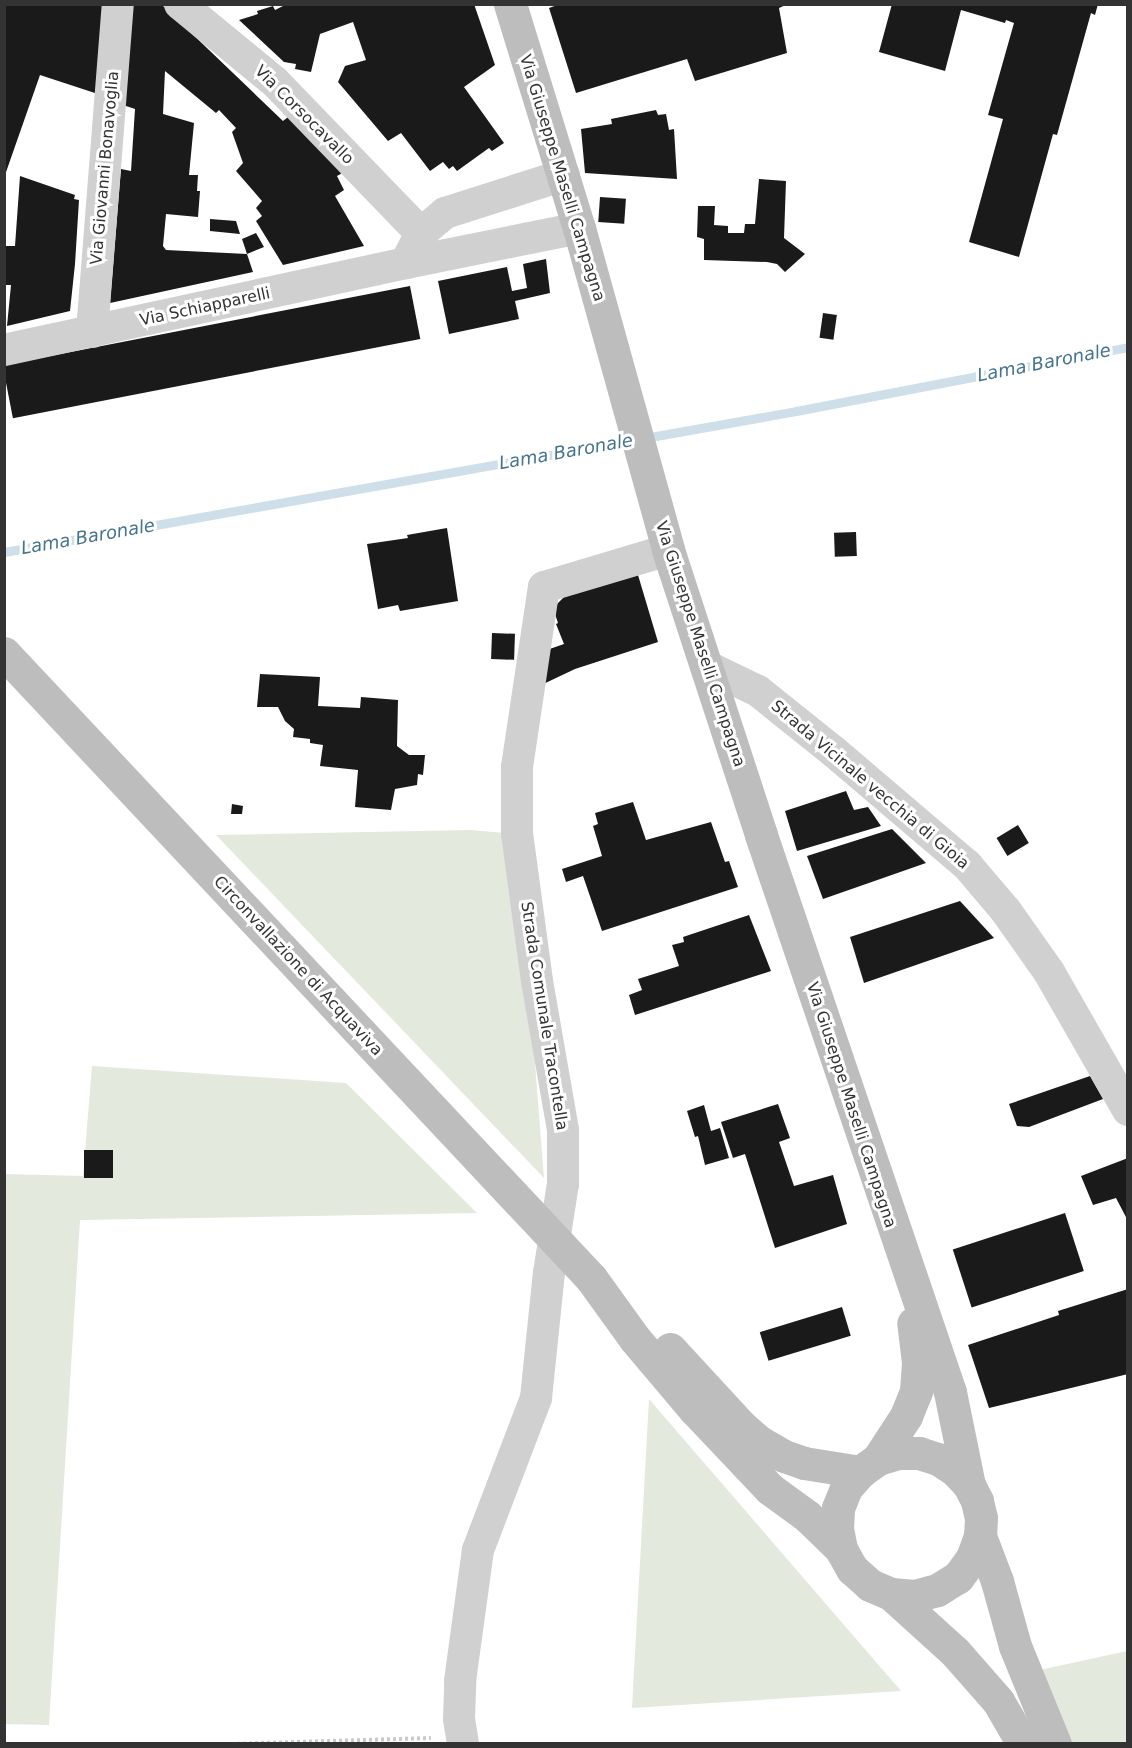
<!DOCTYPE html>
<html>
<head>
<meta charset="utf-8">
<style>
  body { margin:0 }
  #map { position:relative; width:1132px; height:1748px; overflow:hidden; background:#fff; font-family:"DejaVu Sans",sans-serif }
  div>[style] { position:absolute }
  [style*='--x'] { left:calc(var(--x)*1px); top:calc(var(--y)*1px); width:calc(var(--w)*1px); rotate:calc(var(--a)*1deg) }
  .green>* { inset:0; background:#e3e9dd }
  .stream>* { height:9px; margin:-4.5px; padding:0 4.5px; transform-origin:4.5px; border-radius:4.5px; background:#cedfea }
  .building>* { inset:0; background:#1a1a1a; transform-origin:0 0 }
  .path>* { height:4px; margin-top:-2px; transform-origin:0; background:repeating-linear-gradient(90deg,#cacaca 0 3px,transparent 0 6px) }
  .street>* { height:32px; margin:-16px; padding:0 16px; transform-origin:16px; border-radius:16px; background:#d0d0d0 }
  .secondary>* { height:33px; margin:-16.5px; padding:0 16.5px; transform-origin:16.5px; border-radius:16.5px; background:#bdbdbd }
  span { translate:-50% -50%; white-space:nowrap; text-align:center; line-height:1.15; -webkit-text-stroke:6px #fff; paint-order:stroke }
  .street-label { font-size:16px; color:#333 }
  .water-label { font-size:18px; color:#457490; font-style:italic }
  .frame { position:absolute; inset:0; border:6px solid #333; pointer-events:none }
</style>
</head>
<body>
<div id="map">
  <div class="green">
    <div style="clip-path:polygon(470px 830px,517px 834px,544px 1178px,216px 835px)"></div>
    <div style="clip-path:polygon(92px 1066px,346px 1083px,477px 1213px,80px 1220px,49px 1725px,5px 1724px,5px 1174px,83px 1176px)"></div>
    <div style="clip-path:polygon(649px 1399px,901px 1691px,632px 1708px)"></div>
    <div style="clip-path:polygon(1127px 1651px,1127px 1743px,1055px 1743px,1026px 1673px)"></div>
  </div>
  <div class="stream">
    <div style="--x:4;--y:552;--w:804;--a:-10.09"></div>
    <div style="--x:796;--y:411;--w:338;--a:-10.9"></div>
  </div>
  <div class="building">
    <div style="clip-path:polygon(4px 4px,109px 4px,101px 95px,40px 75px,5px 175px)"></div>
    <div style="clip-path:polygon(129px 4px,161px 4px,283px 121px,288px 117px,344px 172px,337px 176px,344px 190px,335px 196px,364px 246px,283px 265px,256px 221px,262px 216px,256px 208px,262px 201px,236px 171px,243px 163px,232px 132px,236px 128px,219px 110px,216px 113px,165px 71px,163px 114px,194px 123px,189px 175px,198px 175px,197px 191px,200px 191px,198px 217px,166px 214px,163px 246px,166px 250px,247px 254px,242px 239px,256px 233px,264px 247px,247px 254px,253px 272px,110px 303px,121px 169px,131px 171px,135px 109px,120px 104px)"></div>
    <div style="clip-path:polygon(287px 4px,474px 4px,495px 65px,464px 87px,504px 143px,492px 151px,489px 148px,457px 171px,453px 166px,449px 169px,443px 162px,430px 171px,401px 133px,388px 141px,338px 82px,345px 66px,366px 60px,353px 22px,320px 34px,311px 72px,295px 69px,296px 64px,284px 62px,239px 20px,258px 14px,257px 11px,273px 6px,275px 10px)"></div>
    <div style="clip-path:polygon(560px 4px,788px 4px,779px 8px,787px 53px,695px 81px,687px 59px,576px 93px,549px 8px)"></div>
    <div style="clip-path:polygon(892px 4px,1098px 4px,1095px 15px,1091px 13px,1057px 135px,1053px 134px,1019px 257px,969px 242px,1003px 119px,988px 115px,1014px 23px,1006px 20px,1005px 23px,961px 10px,945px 71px,879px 52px)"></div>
    <div style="clip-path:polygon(656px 110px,658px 115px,666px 114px,669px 130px,674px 129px,677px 179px,585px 173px,581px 129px,612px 124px,611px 119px)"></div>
    <div style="clip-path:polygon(20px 176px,75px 195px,74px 199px,79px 200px,75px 264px,70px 311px,7px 326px,11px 285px,4px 285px,4px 246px,15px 246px)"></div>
    <div style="clip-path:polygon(759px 179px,786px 181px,784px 238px,805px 254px,785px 272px,777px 264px,767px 262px,704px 260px,704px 239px,697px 237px,698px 206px,715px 206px,714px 225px,728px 226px,728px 233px,744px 233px,745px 224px,755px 224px)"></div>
    <div style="left:600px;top:197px;width:26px;height:25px;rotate:4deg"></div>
    <div style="clip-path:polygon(210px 219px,236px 221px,240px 234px,210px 231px)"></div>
    <div style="clip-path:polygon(546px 259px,550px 293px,515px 301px,519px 319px,449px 334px,438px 281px,507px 267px,512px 291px,527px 288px,523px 264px)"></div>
    <div style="left:410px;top:286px;width:54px;height:415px;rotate:79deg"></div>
    <div style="left:823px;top:313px;width:14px;height:25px;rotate:8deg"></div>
    <div style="clip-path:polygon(447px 528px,458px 601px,400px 611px,398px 605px,378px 609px,367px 544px,408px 538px,407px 535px)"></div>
    <div style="left:856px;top:532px;width:24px;height:22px;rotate:88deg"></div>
    <div style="clip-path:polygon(638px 575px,658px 642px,575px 669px,537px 687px,541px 652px,564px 644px,556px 624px,558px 623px,553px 608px,566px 595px)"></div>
    <div style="left:492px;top:633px;width:23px;height:26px;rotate:2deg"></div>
    <div style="clip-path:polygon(260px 674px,320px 677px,318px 706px,360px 708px,361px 697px,398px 700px,397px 746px,409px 755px,425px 755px,423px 775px,418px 774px,417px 785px,395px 789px,391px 810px,355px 807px,358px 770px,320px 766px,323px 745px,310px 743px,310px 739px,293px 737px,294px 729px,285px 721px,278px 707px,257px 707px)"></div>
    <div style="clip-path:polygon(846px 791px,854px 810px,868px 807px,881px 826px,797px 851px,785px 811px)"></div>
    <div style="clip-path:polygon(633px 802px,646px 840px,711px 822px,725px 862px,729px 861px,738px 887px,602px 931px,583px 876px,566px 882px,562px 869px,602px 856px,593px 826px,598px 824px,595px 813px)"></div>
    <div style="clip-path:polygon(232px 804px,243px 806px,242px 814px,231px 814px)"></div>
    <div style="left:1018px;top:825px;width:21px;height:25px;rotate:59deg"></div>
    <div style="clip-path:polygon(892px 829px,926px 863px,823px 899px,807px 856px)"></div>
    <div style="clip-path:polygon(960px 901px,994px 938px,864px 983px,850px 937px)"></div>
    <div style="clip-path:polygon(749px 915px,771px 971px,635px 1015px,629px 995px,642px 990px,638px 979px,679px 966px,672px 945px,684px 942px,683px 937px)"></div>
    <div style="clip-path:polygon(1090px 1076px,1103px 1099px,1029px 1127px,1017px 1126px,1009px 1104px)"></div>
    <div style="clip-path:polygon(778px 1104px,790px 1138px,779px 1142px,794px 1186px,833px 1175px,847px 1224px,775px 1248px,745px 1154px,733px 1158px,721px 1122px)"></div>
    <div style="clip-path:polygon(704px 1105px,711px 1131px,720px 1128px,729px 1158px,705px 1165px,698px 1136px,695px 1137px,687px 1111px)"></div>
    <div style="left:84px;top:1150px;width:29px;height:28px"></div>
    <div style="clip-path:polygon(1128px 1158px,1128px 1221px,1116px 1198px,1093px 1205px,1081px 1176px)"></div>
    <div style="left:1065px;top:1213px;width:61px;height:118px;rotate:72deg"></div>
    <div style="clip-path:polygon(1128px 1289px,1128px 1374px,989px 1408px,968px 1345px,1059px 1315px,1058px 1311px)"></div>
    <div style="left:842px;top:1307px;width:30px;height:86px;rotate:73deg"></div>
  </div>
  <div class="path">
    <div style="--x:231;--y:1744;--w:200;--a:-1.7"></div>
  </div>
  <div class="street">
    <div style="--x:180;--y:4;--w:123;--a:39.4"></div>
    <div style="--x:275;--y:82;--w:210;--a:46"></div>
    <div style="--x:564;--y:175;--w:125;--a:162.3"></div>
    <div style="--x:445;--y:213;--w:31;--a:140"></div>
    <div style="--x:421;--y:233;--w:34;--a:117"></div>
    <div style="--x:406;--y:263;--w:177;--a:-11.4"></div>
    <div style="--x:92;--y:332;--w:329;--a:-85.5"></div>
    <div style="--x:4;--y:350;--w:411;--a:-12.2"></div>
    <div style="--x:706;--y:666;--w:58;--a:25.7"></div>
    <div style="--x:758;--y:691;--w:96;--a:38.7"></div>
    <div style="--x:833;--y:751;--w:176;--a:40.4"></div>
    <div style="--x:967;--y:865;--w:60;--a:49.7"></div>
    <div style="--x:1006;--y:911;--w:75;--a:54.8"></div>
    <div style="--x:1049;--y:972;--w:159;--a:60.2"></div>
    <div style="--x:463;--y:1744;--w:25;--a:-99"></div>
    <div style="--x:459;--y:1719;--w:38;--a:-88"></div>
    <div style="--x:460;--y:1681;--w:132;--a:-82.2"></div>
    <div style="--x:478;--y:1550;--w:163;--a:-69.1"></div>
    <div style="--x:536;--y:1398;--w:126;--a:-84.1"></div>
    <div style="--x:549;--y:1273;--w:90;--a:-81.1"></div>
    <div style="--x:563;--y:1184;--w:54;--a:-90"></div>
    <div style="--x:563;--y:1130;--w:151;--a:-99.9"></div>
    <div style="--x:537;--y:981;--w:148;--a:-97.7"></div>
    <div style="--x:517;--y:834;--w:67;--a:-90"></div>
    <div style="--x:517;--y:767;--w:182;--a:-81.5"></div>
    <div style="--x:544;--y:587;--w:129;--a:-16.6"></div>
  </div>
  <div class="secondary">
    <div style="--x:510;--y:4;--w:234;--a:72.9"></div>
    <div style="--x:579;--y:228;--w:334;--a:74.5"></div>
    <div style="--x:668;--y:550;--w:300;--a:71.9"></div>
    <div style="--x:761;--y:835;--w:588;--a:71.26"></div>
    <div style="--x:950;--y:1392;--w:95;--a:78.5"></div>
    <div style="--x:4;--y:653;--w:857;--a:46.8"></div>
    <div style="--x:591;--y:1278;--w:75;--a:54.2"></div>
    <div style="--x:635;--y:1339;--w:93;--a:49.8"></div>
    <div style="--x:695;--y:1410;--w:109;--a:46.5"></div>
    <div style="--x:770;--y:1489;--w:46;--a:36.1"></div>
    <div style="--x:807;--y:1516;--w:47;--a:44.1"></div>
    <div style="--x:670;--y:1349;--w:105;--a:47.3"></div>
    <div style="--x:741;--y:1426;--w:23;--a:41"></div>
    <div style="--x:758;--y:1441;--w:30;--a:30"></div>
    <div style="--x:784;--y:1456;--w:21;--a:19"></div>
    <div style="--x:804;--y:1463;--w:57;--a:9.1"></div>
    <div style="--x:860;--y:1472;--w:22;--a:-36"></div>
    <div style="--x:878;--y:1459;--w:21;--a:-17"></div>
    <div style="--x:898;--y:1453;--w:21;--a:0"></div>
    <div style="--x:919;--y:1453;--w:20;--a:18"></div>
    <div style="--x:938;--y:1459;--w:20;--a:33"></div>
    <div style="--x:955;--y:1470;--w:21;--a:47"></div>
    <div style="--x:969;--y:1485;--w:18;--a:63"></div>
    <div style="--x:977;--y:1501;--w:17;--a:77"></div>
    <div style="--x:981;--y:1518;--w:18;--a:93"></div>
    <div style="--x:980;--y:1536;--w:23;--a:110"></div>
    <div style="--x:972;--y:1558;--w:24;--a:126"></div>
    <div style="--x:958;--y:1577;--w:25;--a:148"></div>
    <div style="--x:937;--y:1590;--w:24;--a:165"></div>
    <div style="--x:914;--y:1596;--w:23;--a:-175"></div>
    <div style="--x:891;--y:1594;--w:23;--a:-157"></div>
    <div style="--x:870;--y:1585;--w:24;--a:-138"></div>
    <div style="--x:852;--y:1569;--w:23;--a:-119"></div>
    <div style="--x:841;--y:1549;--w:20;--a:-101"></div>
    <div style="--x:837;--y:1529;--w:21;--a:-87"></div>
    <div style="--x:838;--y:1508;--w:22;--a:-68"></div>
    <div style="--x:846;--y:1488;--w:21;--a:-49"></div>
    <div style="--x:878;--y:1459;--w:51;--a:-56.9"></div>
    <div style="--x:906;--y:1416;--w:27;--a:-68"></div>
    <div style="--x:916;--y:1391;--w:29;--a:-86"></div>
    <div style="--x:918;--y:1362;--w:39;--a:-97"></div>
    <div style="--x:980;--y:1536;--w:48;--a:69.3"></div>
    <div style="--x:997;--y:1581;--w:67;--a:74.5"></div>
    <div style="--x:1015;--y:1646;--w:106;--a:67.8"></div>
    <div style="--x:891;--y:1594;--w:86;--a:42.2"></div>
    <div style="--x:955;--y:1652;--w:65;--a:48.7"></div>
    <div style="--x:998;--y:1701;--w:50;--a:59.8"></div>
  </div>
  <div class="street-label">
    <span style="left:304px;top:115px;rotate:45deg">Via Corsocavallo</span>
    <span style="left:105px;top:168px;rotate:-85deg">Via Giovanni Bonavoglia</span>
    <span style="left:562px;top:178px;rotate:73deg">Via Giuseppe Maselli Campagna</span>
    <span style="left:205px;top:307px;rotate:-12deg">Via Schiapparelli</span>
    <span style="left:700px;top:644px;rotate:72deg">Via Giuseppe Maselli Campagna</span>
    <span style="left:870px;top:785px;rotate:40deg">Strada Vicinale vecchia di Gioia</span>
    <span style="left:298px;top:966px;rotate:47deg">Circonvallazione di Acquaviva</span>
    <span style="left:544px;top:1016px;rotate:81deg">Strada Comunale Tracontella</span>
    <span style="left:851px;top:1105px;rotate:72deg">Via Giuseppe Maselli Campagna</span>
  </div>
  <div class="water-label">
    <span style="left:1044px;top:363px;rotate:-11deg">Lama Baronale</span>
    <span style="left:566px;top:452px;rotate:-10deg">Lama Baronale</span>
    <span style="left:88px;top:537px;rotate:-10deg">Lama Baronale</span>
  </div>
  <div class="frame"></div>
</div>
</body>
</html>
